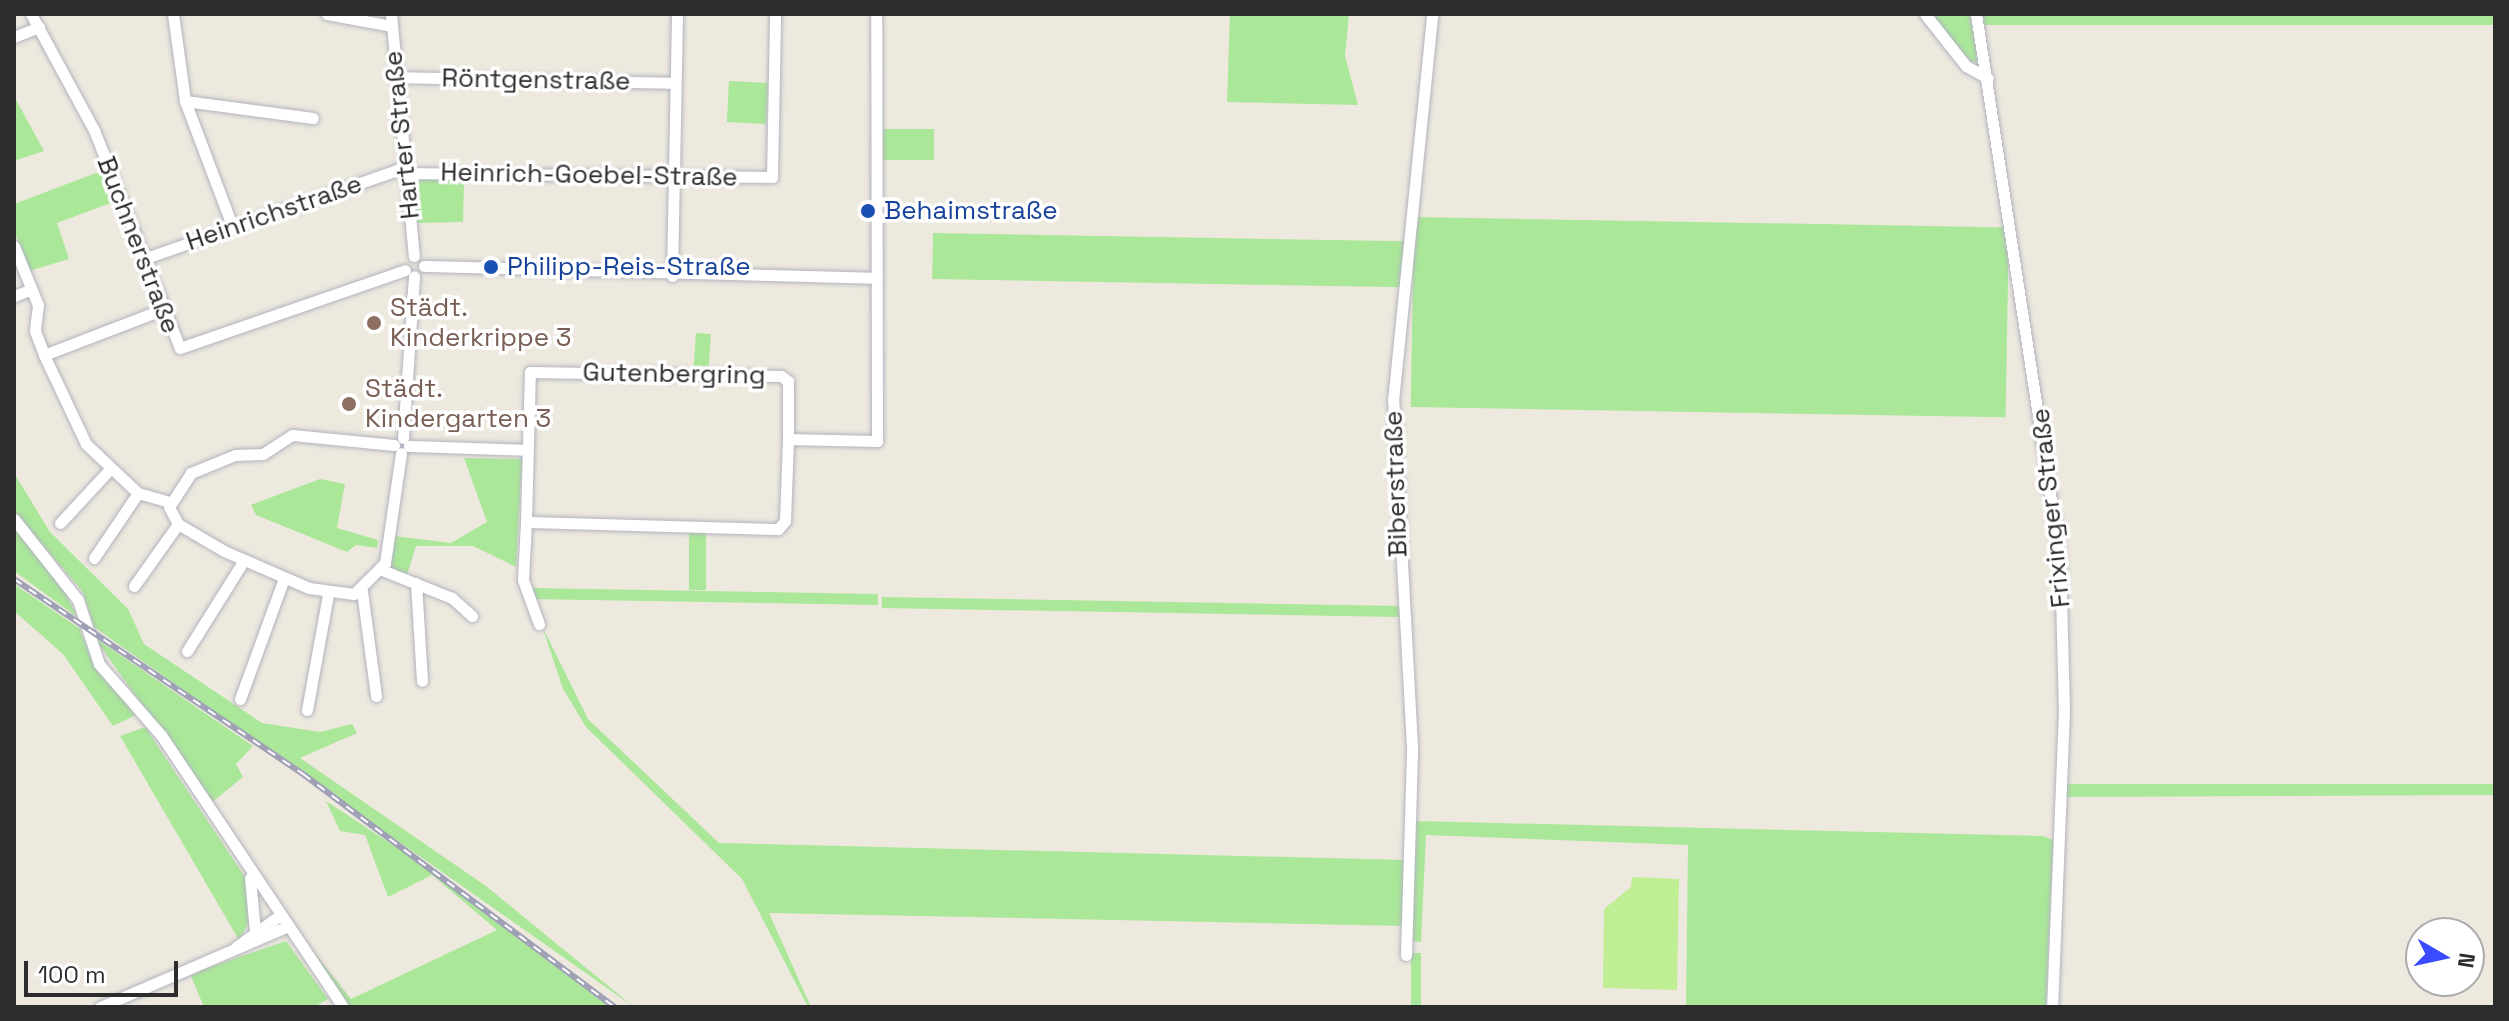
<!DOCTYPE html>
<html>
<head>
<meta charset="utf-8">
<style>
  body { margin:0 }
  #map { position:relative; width:2509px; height:1021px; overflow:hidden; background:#eee9de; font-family:"Space Grotesk",sans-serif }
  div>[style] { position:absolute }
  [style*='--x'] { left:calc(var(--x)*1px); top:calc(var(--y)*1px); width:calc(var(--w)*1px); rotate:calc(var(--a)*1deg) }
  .green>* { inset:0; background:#abe799; transform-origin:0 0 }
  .pitch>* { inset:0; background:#bfee94 }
  .roads { filter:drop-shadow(0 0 2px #b2b3c0) drop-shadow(0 0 2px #b2b3c0) }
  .minor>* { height:11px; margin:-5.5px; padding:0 5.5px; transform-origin:5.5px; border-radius:5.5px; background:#fff }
  .rail>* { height:6px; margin-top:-3px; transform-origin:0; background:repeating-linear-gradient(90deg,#fff 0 9px,#a0a1b7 0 18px); box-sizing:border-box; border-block:2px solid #a0a1b7 }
  .dots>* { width:22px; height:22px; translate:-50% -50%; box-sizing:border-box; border:4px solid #fff; border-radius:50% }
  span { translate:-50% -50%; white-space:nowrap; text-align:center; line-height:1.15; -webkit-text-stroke:7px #fff; paint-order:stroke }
  .street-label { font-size:26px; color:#2c2c2c }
  .transit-label { font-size:26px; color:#164399 }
  .left { translate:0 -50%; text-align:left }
  .education-label { font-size:26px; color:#785e54 }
  .frame { position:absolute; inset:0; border:16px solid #2c2c2c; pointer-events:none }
  .north { position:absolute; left:2405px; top:917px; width:80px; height:80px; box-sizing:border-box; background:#fff; border:2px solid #ababab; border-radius:50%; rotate:99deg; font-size:22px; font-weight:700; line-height:32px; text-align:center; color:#2c2c2c }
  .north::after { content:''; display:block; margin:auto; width:28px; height:36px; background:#3b4bff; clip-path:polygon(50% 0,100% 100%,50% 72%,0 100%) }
  .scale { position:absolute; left:24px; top:961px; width:154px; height:36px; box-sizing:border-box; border:4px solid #2c2c2c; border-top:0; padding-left:10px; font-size:24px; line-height:28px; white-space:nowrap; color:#2c2c2c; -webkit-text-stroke:6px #fff; paint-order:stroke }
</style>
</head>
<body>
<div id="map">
  <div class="green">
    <div style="clip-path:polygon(1230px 14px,1349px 14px,1345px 56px,1358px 105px,1227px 102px)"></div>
    <div style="clip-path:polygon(1929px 14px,1969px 14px,1980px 61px,1968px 62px)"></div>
    <div style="left:1980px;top:14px;width:515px;height:11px"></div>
    <div style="left:729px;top:81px;width:39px;height:41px;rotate:3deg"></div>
    <div style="clip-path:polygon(14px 96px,44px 151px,14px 161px)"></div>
    <div style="left:883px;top:129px;width:51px;height:31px"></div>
    <div style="clip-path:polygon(104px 170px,116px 201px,57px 223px,69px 259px,29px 271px,14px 230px,14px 204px)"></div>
    <div style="clip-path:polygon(423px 178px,464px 181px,463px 222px,417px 223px,414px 186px)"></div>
    <div style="left:1414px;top:217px;width:595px;height:190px;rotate:1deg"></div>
    <div style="left:933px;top:233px;width:473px;height:46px;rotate:1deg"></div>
    <div style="left:696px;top:333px;width:15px;height:36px;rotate:4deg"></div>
    <div style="clip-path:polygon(464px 458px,522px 459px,516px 567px,473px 546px,416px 546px,407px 575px,386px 567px,394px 536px,451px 543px,487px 522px)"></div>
    <div style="clip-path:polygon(14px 473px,50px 532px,128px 609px,144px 644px,262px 723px,320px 732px,352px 724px,357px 733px,300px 758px,486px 886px,634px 1007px,94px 627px,83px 592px,14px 511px)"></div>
    <div style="clip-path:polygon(320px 479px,345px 484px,337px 528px,378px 540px,377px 548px,356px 545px,347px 552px,256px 515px,251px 505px)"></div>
    <div style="clip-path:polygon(14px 528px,63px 588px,77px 617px,14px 571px)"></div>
    <div style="left:689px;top:531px;width:17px;height:59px"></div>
    <div style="clip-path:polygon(14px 584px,79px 628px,94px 665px,138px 714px,113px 726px,63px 654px,14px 611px)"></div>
    <div style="left:529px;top:588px;width:349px;height:11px;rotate:1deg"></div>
    <div style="left:882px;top:597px;width:518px;height:11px;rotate:1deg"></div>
    <div style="clip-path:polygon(542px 626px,588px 719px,719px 843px,1407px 860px,1405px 926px,769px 913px,811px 1007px,808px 1007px,742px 879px,586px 727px,563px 689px)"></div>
    <div style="clip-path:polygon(94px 637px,253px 746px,236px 764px,243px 777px,211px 803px)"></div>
    <div style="clip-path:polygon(145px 727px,245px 877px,254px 913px,239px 940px,120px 736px)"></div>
    <div style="clip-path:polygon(2066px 784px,2495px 784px,2495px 795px,2065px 797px)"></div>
    <div style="clip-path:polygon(326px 801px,434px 872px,609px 1007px,350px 1007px,305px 941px,351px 999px,497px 930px,432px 875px,388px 897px,365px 835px,340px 831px)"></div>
    <div style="clip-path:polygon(1414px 821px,2043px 836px,2053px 840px,2046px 1007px,1686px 1007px,1688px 845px,1426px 835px,1421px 942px,1413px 941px)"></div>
    <div style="clip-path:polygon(286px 941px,328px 999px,314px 1007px,204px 1007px,190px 974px)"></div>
    <div style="left:1411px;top:953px;width:10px;height:54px"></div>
  </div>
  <div class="pitch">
    <div style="clip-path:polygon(1632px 877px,1679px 879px,1677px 990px,1603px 988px,1604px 909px,1631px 887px)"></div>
  </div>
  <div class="roads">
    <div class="minor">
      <div style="--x:31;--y:14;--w:132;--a:61.5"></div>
      <div style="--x:94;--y:130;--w:234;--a:68.5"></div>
      <div style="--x:180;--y:348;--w:238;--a:-19.1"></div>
      <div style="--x:173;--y:14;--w:88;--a:82.1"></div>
      <div style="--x:185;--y:101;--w:136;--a:69.3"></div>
      <div style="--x:327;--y:14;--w:65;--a:10.6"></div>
      <div style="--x:391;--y:14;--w:243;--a:84.6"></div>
      <div style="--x:1925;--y:14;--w:66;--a:51.7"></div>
      <div style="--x:1966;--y:66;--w:25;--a:29"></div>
      <div style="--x:1976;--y:14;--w:550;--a:81.22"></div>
      <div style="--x:2060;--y:558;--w:153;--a:88.5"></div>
      <div style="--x:2064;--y:711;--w:296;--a:92.3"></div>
      <div style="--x:14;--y:37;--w:27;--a:-22"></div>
      <div style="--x:397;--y:77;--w:278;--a:1.2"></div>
      <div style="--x:185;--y:101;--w:129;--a:7.6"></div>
      <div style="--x:405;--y:173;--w:367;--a:0.6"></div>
      <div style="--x:772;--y:177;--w:163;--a:-88.9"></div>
      <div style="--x:14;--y:246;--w:64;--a:67.9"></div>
      <div style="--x:38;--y:305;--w:26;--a:97"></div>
      <div style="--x:35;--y:331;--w:26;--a:69"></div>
      <div style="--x:143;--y:259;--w:278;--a:-19.3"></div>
      <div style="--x:424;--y:266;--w:453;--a:1.5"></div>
      <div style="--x:672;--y:276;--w:262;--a:-88.9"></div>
      <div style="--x:14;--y:296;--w:17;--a:-21"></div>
      <div style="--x:161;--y:310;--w:125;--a:159"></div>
      <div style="--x:44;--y:355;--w:98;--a:64.7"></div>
      <div style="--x:86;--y:444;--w:71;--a:43.3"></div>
      <div style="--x:138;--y:493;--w:32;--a:16"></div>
      <div style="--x:403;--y:438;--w:162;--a:-86.1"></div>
      <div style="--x:788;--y:439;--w:82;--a:92.1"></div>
      <div style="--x:785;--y:521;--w:11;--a:131"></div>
      <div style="--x:778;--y:529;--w:252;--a:-178.4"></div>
      <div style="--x:526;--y:522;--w:150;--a:-88.5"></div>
      <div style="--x:530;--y:372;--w:251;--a:0.9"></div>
      <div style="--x:781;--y:376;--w:9;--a:36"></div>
      <div style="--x:788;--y:381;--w:58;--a:90"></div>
      <div style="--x:788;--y:439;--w:89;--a:1.3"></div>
      <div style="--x:877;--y:441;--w:427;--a:-90.1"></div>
      <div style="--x:394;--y:445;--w:102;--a:-174.4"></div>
      <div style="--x:292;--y:435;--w:35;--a:147"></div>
      <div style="--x:263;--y:454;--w:28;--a:178"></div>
      <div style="--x:235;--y:455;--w:48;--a:157.8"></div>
      <div style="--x:191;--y:473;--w:40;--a:122.9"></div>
      <div style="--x:169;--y:507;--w:19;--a:62"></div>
      <div style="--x:178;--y:524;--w:53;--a:30.4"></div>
      <div style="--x:224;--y:551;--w:93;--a:23.5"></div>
      <div style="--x:309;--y:588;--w:45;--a:7.6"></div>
      <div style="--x:354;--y:594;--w:44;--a:-45"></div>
      <div style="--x:385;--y:563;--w:111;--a:-81.7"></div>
      <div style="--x:409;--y:446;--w:118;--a:1.9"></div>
      <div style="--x:14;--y:519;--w:103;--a:51.7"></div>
      <div style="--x:78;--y:600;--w:67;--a:71.8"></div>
      <div style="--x:99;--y:664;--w:94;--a:48.9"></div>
      <div style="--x:161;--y:735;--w:327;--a:56.2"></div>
      <div style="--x:526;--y:522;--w:58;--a:93"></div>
      <div style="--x:523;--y:580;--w:47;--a:70"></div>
      <div style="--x:60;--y:523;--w:72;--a:-47.2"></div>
      <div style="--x:94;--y:558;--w:78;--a:-55.9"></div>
      <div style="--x:382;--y:570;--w:75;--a:21.8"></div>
      <div style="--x:452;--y:598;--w:27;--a:42"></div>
      <div style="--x:416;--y:583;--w:98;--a:86.5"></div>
      <div style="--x:134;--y:586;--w:76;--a:-54.6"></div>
      <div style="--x:362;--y:591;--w:106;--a:82.4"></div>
      <div style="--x:187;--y:651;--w:107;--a:-57.9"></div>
      <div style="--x:240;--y:699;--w:129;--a:-70"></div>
      <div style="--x:307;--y:710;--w:118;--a:-79.7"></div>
      <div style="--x:250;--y:878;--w:53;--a:84.6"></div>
      <div style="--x:236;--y:947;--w:53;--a:-35.8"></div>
      <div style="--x:1406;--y:955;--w:208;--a:-88.3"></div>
      <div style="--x:1412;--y:747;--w:347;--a:-93.1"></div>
      <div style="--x:1393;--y:401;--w:389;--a:-84.2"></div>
      <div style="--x:100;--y:1007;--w:202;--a:-23.3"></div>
    </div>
  </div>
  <div class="rail">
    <div style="--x:14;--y:579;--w:349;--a:34"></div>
    <div style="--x:303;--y:774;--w:389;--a:36.8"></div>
  </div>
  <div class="dots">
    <div style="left:868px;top:211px;background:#1a4fb4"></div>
    <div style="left:491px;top:267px;background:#1a4fb4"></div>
    <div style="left:374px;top:323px;background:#8d6e63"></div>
    <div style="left:349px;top:404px;background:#8d6e63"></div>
  </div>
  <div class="street-label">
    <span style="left:536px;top:80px;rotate:1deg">Röntgenstraße</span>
    <span style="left:402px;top:135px;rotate:-96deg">Harter Straße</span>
    <span style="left:589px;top:175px;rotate:1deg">Heinrich-Goebel-Straße</span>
    <span style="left:274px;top:213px;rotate:-19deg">Heinrichstraße</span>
    <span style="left:138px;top:245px;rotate:69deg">Buchnerstraße</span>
    <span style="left:674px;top:374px;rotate:1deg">Gutenbergring</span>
    <span style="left:1396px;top:484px;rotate:-92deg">Biberstraße</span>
    <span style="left:2051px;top:508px;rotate:-96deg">Frixinger Straße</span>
  </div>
  <div class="transit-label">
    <span class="left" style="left:884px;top:211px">Behaimstraße</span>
    <span class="left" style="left:507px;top:267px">Philipp-Reis-Straße</span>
  </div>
  <div class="education-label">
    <span class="left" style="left:390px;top:323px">Städt.<br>Kinderkrippe 3</span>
    <span class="left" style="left:365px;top:404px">Städt.<br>Kindergarten 3</span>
  </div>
  <div class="frame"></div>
  <div class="north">N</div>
  <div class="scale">100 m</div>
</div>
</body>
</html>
